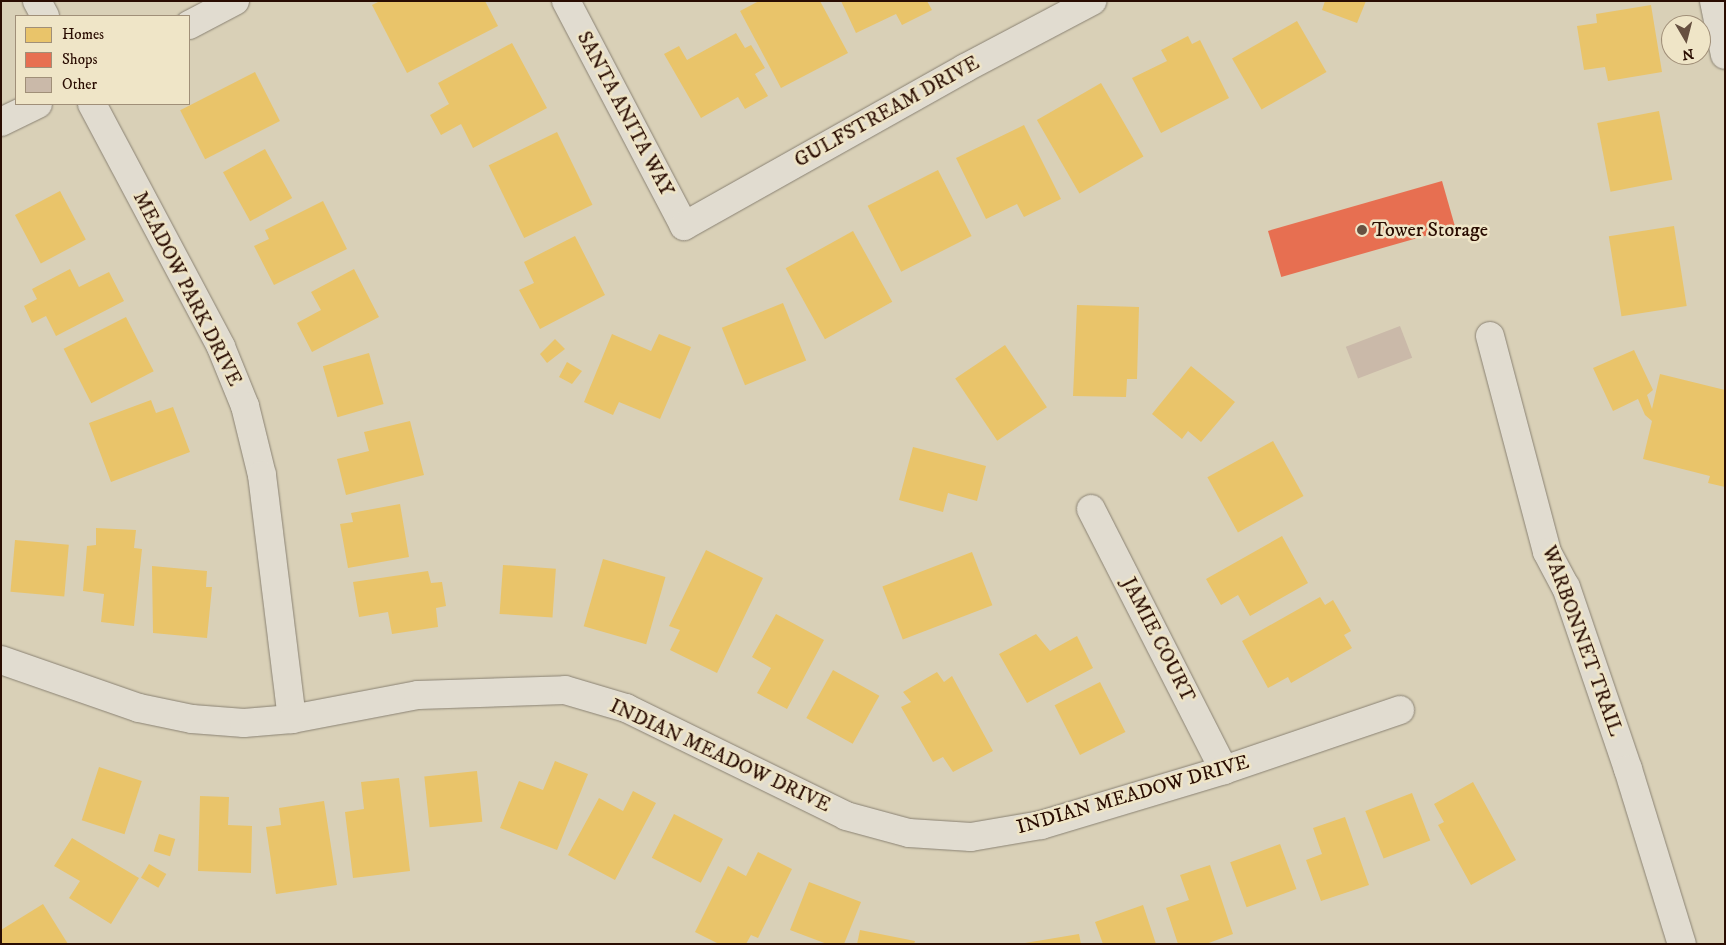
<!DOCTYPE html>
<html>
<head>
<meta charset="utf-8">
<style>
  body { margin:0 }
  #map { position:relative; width:1726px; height:945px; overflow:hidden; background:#d9d0b7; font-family:"IM FELL DW Pica",serif }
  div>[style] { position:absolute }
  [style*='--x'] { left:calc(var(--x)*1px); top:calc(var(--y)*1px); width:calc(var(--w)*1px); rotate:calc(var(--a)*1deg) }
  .homes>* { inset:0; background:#e9c46a; transform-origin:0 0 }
  .shops>* { inset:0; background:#e76f51; transform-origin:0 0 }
  .building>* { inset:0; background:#cab9a9; transform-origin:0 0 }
  .roads { filter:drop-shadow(0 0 1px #8a8273) drop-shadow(0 0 1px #8a8273) }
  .street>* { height:28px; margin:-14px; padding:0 14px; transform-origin:14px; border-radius:14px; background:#e1dcd0 }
  .dots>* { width:14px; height:14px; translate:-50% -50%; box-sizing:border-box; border:2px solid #efe5c7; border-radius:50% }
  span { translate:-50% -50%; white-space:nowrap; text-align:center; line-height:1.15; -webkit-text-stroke:5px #efe5c7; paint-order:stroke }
  .street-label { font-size:20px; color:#2a0d02 }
  .poi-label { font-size:20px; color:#2a0d02 }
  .left { translate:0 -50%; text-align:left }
  .frame { position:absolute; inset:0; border:2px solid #2a0d02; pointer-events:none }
  .legend { position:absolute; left:15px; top:15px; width:175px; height:90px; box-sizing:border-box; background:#efe5c7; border:1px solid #a08f78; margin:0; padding:6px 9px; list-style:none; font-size:15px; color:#2a0d02 }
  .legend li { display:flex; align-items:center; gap:10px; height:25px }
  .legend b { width:25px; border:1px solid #a08f78 }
  .north { position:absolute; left:1661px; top:15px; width:50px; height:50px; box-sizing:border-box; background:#efe5c7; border:1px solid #a08f78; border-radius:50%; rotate:172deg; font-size:14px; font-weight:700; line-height:20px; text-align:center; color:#2a0d02 }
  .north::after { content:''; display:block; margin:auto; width:18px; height:22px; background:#675141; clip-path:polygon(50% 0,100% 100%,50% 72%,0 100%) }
</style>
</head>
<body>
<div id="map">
  <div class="homes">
    <div style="clip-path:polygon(380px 1px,485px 1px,498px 26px,407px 73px,372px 5px)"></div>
    <div style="clip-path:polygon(759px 1px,820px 1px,848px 53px,781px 88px,740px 11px)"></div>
    <div style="clip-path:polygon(841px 1px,927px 1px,932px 10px,902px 25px,896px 14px,856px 33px)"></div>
    <div style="clip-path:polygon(1325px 1px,1366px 1px,1357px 23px,1322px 10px)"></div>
    <div style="clip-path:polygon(1651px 5px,1662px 72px,1608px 81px,1605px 67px,1584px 70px,1577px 26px,1597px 23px,1596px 14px)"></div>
    <div style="left:1297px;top:21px;width:59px;height:75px;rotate:60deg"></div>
    <div style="clip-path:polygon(736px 33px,745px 48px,751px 45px,765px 68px,755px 74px,768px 96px,745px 109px,738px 97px,701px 118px,664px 54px,679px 46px,687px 60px)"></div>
    <div style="clip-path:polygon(1188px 36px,1192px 44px,1200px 40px,1229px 98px,1161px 133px,1132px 78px,1167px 61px,1161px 50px)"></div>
    <div style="clip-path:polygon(512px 43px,547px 108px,473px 148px,461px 124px,441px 135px,430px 115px,449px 104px,438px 83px)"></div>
    <div style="left:255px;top:72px;width:55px;height:84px;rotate:63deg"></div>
    <div style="left:1101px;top:83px;width:85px;height:74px;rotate:60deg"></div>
    <div style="left:1659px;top:111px;width:70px;height:63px;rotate:79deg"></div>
    <div style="clip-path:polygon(1024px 125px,1061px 199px,1024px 217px,1017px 204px,986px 219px,956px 158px)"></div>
    <div style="left:557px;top:132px;width:81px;height:76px;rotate:64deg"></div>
    <div style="left:265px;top:149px;width:56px;height:48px;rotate:61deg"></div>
    <div style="left:938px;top:170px;width:74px;height:79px;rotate:63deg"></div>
    <div style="left:60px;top:191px;width:55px;height:51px;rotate:62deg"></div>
    <div style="clip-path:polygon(323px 201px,347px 249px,274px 285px,254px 246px,269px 239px,265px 230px)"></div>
    <div style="left:1674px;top:226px;width:81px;height:66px;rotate:81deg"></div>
    <div style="left:853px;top:231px;width:81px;height:77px;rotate:61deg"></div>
    <div style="clip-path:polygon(575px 236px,605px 295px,540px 329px,519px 290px,534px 283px,524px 262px)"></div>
    <div style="clip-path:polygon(70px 269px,79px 287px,109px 272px,124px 301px,56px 336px,46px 316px,32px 323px,24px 306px,37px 299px,32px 289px)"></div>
    <div style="clip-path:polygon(354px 269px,379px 317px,312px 352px,297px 323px,321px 310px,311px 292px)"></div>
    <div style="left:783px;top:303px;width:62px;height:66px;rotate:68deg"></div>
    <div style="clip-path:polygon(1077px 305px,1139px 307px,1137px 379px,1127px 379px,1126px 397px,1073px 396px)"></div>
    <div style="left:126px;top:317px;width:61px;height:70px;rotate:63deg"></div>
    <div style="clip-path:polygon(612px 334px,651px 351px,659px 334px,691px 347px,660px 419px,619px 402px,613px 415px,584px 402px)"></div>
    <div style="clip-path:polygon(555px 339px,565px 349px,547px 363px,540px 354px)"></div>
    <div style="left:1005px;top:345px;width:75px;height:60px;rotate:56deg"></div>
    <div style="clip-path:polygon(1634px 350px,1653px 390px,1647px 395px,1652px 409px,1660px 374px,1725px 390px,1725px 487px,1708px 483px,1710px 476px,1643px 459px,1652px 421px,1645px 415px,1638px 399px,1613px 411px,1593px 368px)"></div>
    <div style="left:369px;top:353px;width:53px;height:48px;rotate:74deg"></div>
    <div style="clip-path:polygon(567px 362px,582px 371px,572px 384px,559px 377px)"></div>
    <div style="clip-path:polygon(1191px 366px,1235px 402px,1201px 442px,1188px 431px,1182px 439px,1152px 414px)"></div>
    <div style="clip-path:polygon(151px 400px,156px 413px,173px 407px,190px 452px,111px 482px,89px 423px)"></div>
    <div style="clip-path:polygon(410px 421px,424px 475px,346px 495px,337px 459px,369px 451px,364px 432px)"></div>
    <div style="left:1273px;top:441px;width:63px;height:75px;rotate:61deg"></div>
    <div style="clip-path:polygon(913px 447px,986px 466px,977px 501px,948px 493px,943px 512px,899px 500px)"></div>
    <div style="clip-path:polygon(400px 504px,409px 557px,348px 568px,340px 524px,353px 522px,351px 513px)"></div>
    <div style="clip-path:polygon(96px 528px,136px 530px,134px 548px,142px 549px,134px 626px,101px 622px,104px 594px,83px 591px,87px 546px,96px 545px)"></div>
    <div style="clip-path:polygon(1282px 536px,1308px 583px,1250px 616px,1238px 595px,1221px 605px,1206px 579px)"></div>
    <div style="left:15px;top:540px;width:54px;height:52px;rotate:5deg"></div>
    <div style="clip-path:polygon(706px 550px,763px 578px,717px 673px,670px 650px,680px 630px,669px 626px)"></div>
    <div style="left:972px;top:552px;width:57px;height:96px;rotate:69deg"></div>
    <div style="left:603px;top:559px;width:65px;height:70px;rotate:16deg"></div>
    <div style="left:503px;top:565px;width:53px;height:49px;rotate:4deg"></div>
    <div style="clip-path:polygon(152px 566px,207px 571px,206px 587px,212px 587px,207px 638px,153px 633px)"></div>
    <div style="clip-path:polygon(428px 571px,431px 583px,442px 582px,446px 606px,436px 608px,438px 627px,392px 634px,388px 612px,359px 617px,353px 582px)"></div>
    <div style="clip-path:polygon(1320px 597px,1325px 605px,1333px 600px,1351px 631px,1344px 635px,1352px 648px,1291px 683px,1288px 677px,1268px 688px,1242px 641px)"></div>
    <div style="clip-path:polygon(776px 614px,824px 640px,787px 709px,757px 693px,771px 668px,752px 657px)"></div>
    <div style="clip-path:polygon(1036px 634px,1050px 651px,1077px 636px,1093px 668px,1027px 703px,999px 654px)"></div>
    <div style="left:833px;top:670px;width:53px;height:55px;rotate:29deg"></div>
    <div style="clip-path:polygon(937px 672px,944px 682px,952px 676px,993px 751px,953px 772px,943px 757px,933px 762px,901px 707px,911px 702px,903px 692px)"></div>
    <div style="left:1100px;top:682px;width:56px;height:51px;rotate:63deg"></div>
    <div style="clip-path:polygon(555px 761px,588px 774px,557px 850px,500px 828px,519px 781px,543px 790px)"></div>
    <div style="left:99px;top:767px;width:45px;height:56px;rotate:18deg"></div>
    <div style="left:477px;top:771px;width:51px;height:53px;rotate:84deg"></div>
    <div style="clip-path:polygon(399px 778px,410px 871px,353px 878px,345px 812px,364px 809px,361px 782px)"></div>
    <div style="clip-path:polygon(1473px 782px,1516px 860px,1471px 885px,1438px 825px,1444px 822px,1434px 804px)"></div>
    <div style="clip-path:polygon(633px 791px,656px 803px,615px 880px,568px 855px,599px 798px,623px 811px)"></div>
    <div style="left:1412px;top:793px;width:51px;height:50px;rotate:69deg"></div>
    <div style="clip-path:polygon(200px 796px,229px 797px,228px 825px,252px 826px,251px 873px,198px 871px)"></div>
    <div style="clip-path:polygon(324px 801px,337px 885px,276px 894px,266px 827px,281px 825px,279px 808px)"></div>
    <div style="left:674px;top:814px;width:55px;height:49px;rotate:27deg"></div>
    <div style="clip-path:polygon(1345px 817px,1369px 885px,1321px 901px,1306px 860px,1322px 854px,1313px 828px)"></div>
    <div style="left:159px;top:834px;width:17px;height:18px;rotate:17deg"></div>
    <div style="clip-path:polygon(72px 838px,139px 878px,111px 924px,69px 898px,80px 881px,54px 866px)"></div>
    <div style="left:1280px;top:844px;width:48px;height:53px;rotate:70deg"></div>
    <div style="clip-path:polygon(758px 852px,792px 869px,758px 938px,751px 935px,746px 944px,719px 944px,695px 932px,728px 866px,746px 876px)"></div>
    <div style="left:149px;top:864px;width:20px;height:16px;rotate:30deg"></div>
    <div style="clip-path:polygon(1210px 865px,1233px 934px,1206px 944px,1178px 944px,1166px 908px,1189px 900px,1180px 875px)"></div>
    <div style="clip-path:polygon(809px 882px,861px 902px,844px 944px,827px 944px,790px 930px)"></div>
    <div style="clip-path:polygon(43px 904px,68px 944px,1px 944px,1px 930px)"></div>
    <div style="clip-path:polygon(1143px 905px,1156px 944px,1103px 944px,1095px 922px)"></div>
    <div style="clip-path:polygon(860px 930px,915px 941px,914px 944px,857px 944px)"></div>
    <div style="clip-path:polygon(1079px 934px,1081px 944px,1026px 944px,1025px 943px)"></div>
  </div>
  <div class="shops">
    <div style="left:1442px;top:181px;width:48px;height:181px;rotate:74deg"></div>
  </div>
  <div class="building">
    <div style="left:1400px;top:326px;width:34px;height:58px;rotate:69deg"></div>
  </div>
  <div class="roads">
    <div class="street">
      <div style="--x:37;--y:1;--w:17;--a:62"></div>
      <div style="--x:566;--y:1;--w:254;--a:62.3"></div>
      <div style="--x:684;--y:226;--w:322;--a:-29.3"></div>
      <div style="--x:965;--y:68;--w:144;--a:-27.8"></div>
      <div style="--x:1714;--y:1;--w:55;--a:78.5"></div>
      <div style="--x:189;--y:25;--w:52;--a:-27.6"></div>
      <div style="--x:92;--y:104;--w:275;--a:62"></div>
      <div style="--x:221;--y:347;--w:64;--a:67.9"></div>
      <div style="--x:245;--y:406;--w:71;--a:76.2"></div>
      <div style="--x:262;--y:475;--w:246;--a:83"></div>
      <div style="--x:1;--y:122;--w:41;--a:-25.9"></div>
      <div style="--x:1490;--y:336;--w:223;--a:75.2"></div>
      <div style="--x:1547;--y:552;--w:40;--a:62"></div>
      <div style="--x:1566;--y:587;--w:192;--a:71.2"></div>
      <div style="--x:1628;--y:769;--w:183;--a:72.9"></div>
      <div style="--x:1091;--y:509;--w:293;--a:63"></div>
      <div style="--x:1;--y:660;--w:146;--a:19.2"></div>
      <div style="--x:139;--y:708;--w:54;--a:11.7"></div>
      <div style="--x:192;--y:719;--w:52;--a:4.4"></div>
      <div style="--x:244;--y:723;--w:48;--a:-4.8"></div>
      <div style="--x:292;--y:719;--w:128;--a:-10.8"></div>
      <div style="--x:418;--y:695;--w:147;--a:-1.9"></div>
      <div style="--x:565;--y:690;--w:64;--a:16.4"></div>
      <div style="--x:626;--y:708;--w:245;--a:26.1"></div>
      <div style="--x:846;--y:816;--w:65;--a:15.1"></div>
      <div style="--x:909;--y:833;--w:62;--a:3.7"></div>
      <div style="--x:971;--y:837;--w:71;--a:-9.7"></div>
      <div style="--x:1041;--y:825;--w:191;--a:-16.7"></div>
      <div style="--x:1224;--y:770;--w:186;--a:-18.8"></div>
    </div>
  </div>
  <div class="dots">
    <div style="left:1362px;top:230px;background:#675141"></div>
  </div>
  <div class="street-label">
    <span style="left:887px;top:112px;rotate:-29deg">GULFSTREAM DRIVE</span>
    <span style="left:625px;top:114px;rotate:62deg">SANTA ANITA WAY</span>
    <span style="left:187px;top:289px;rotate:63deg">MEADOW PARK DRIVE</span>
    <span style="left:1158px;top:640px;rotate:63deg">JAMIE COURT</span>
    <span style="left:1582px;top:641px;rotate:70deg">WARBONNET TRAIL</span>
    <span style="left:720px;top:756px;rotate:25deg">INDIAN MEADOW DRIVE</span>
    <span style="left:1133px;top:795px;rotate:-16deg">INDIAN MEADOW DRIVE</span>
  </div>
  <div class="poi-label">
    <span class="left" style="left:1372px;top:230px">Tower Storage</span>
  </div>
  <div class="frame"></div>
  <ul class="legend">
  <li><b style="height:14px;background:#e9c46a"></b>Homes</li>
  <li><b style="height:14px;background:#e76f51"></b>Shops</li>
  <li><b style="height:14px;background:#cab9a9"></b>Other</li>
  </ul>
  <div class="north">N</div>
</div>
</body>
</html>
